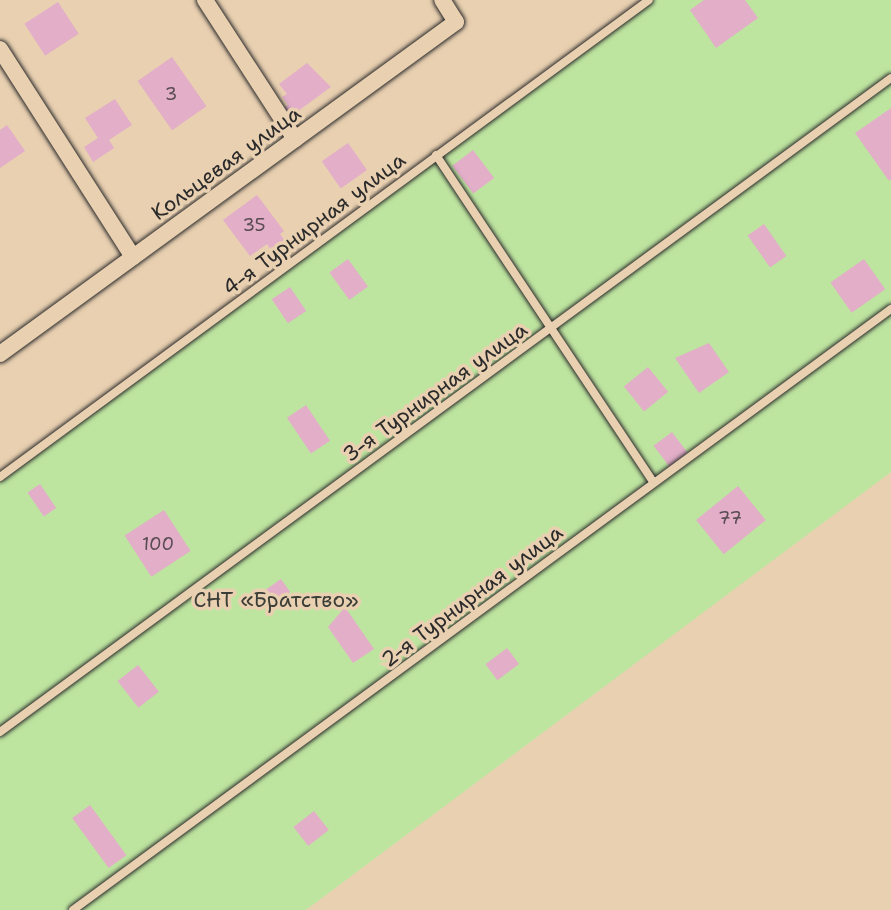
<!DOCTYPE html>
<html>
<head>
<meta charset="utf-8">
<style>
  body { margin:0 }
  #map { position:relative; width:891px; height:910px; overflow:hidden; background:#e9d0b1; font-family:"Shantell Sans",sans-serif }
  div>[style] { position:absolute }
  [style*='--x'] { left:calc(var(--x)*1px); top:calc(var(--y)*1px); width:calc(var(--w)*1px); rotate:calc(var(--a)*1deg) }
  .green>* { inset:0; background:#bee5a0 }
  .building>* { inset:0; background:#e2aec8; transform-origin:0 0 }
  .roads { filter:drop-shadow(0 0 2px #2b2b2b) drop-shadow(0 0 2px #2b2b2b) }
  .lane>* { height:8px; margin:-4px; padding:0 4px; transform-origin:4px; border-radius:4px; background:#e9d0b1 }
  .street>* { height:16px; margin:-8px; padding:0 8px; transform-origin:8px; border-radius:8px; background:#e9d0b1 }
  span { translate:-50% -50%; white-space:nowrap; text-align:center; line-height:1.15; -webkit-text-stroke:7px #e9d0b1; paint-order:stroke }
  .number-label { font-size:18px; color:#594c52 }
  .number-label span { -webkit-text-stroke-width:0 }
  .street-label { font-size:21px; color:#2b2b2b }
  .park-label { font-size:21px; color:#3a3e37 }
</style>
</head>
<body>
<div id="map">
  <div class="green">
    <div style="clip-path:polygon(646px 0,891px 0,891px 472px,306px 910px,0 910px,0 472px)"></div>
  </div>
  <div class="building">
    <div style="clip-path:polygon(704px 0,745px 0,758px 18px,716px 48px,690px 10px)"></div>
    <div style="left:58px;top:2px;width:38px;height:40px;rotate:57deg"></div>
    <div style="left:172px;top:57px;width:60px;height:42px;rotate:55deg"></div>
    <div style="clip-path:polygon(307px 63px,331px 87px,287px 119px,280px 110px,288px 105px,282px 97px,287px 94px,279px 84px)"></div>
    <div style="clip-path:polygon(115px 99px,132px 125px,109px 140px,114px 148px,93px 162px,84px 147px,98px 138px,85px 118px)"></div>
    <div style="clip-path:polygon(891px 108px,891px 179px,889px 181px,855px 133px)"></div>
    <div style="clip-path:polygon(7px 125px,25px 151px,0 168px,0 130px)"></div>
    <div style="left:348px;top:143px;width:33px;height:32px;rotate:55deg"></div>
    <div style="left:473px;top:150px;width:35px;height:26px;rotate:53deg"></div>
    <div style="clip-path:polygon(257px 195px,284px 231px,280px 234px,289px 246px,275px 256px,267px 244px,250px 256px,223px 220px)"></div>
    <div style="left:764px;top:224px;width:39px;height:20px;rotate:55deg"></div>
    <div style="left:348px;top:259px;width:34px;height:23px;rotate:54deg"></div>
    <div style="left:864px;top:259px;width:37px;height:41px;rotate:55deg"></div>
    <div style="left:290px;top:287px;width:29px;height:22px;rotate:56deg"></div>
    <div style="clip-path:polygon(709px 343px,729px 372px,699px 393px,675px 358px)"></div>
    <div style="left:648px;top:367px;width:32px;height:31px;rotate:51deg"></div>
    <div style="left:306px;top:405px;width:43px;height:23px;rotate:56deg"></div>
    <div style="left:672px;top:432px;width:26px;height:23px;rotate:53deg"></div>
    <div style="left:40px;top:484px;width:29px;height:15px;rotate:56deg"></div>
    <div style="left:738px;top:486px;width:44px;height:54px;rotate:51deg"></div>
    <div style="left:164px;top:510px;width:49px;height:47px;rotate:57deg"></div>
    <div style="left:281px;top:579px;width:16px;height:27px;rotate:55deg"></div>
    <div style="clip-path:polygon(345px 607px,374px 649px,353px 663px,328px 627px)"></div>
    <div style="left:507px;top:648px;width:20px;height:27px;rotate:53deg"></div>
    <div style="left:138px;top:665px;width:34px;height:26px;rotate:52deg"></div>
    <div style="left:90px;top:805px;width:62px;height:22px;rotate:54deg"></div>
    <div style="left:314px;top:811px;width:24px;height:26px;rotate:52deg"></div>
  </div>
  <div class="roads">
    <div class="lane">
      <div style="--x:436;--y:155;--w:392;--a:56.4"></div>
      <div style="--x:0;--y:477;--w:805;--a:-36.32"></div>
      <div style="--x:0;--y:732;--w:1105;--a:-36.28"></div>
      <div style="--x:73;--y:910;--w:1015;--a:-36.31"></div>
    </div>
    <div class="street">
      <div style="--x:205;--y:0;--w:166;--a:57.1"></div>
      <div style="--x:0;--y:49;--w:247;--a:57.4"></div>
      <div style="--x:0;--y:354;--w:564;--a:-36.06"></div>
      <div style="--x:456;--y:22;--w:26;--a:-122"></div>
    </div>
  </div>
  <div class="number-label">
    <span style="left:171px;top:94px">3</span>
    <span style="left:254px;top:225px">35</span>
    <span style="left:730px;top:518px">77</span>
    <span style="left:158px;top:544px">100</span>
  </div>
  <div class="street-label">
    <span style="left:226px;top:163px;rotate:-36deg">Кольцевая улица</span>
    <span style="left:314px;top:224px;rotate:-37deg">4-я Турнирная улица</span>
    <span style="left:435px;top:392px;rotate:-36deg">3-я Турнирная улица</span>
    <span style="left:472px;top:596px;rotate:-37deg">2-я Турнирная улица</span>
  </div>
  <div class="park-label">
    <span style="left:276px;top:600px">СНТ «Братство»</span>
  </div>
</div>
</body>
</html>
